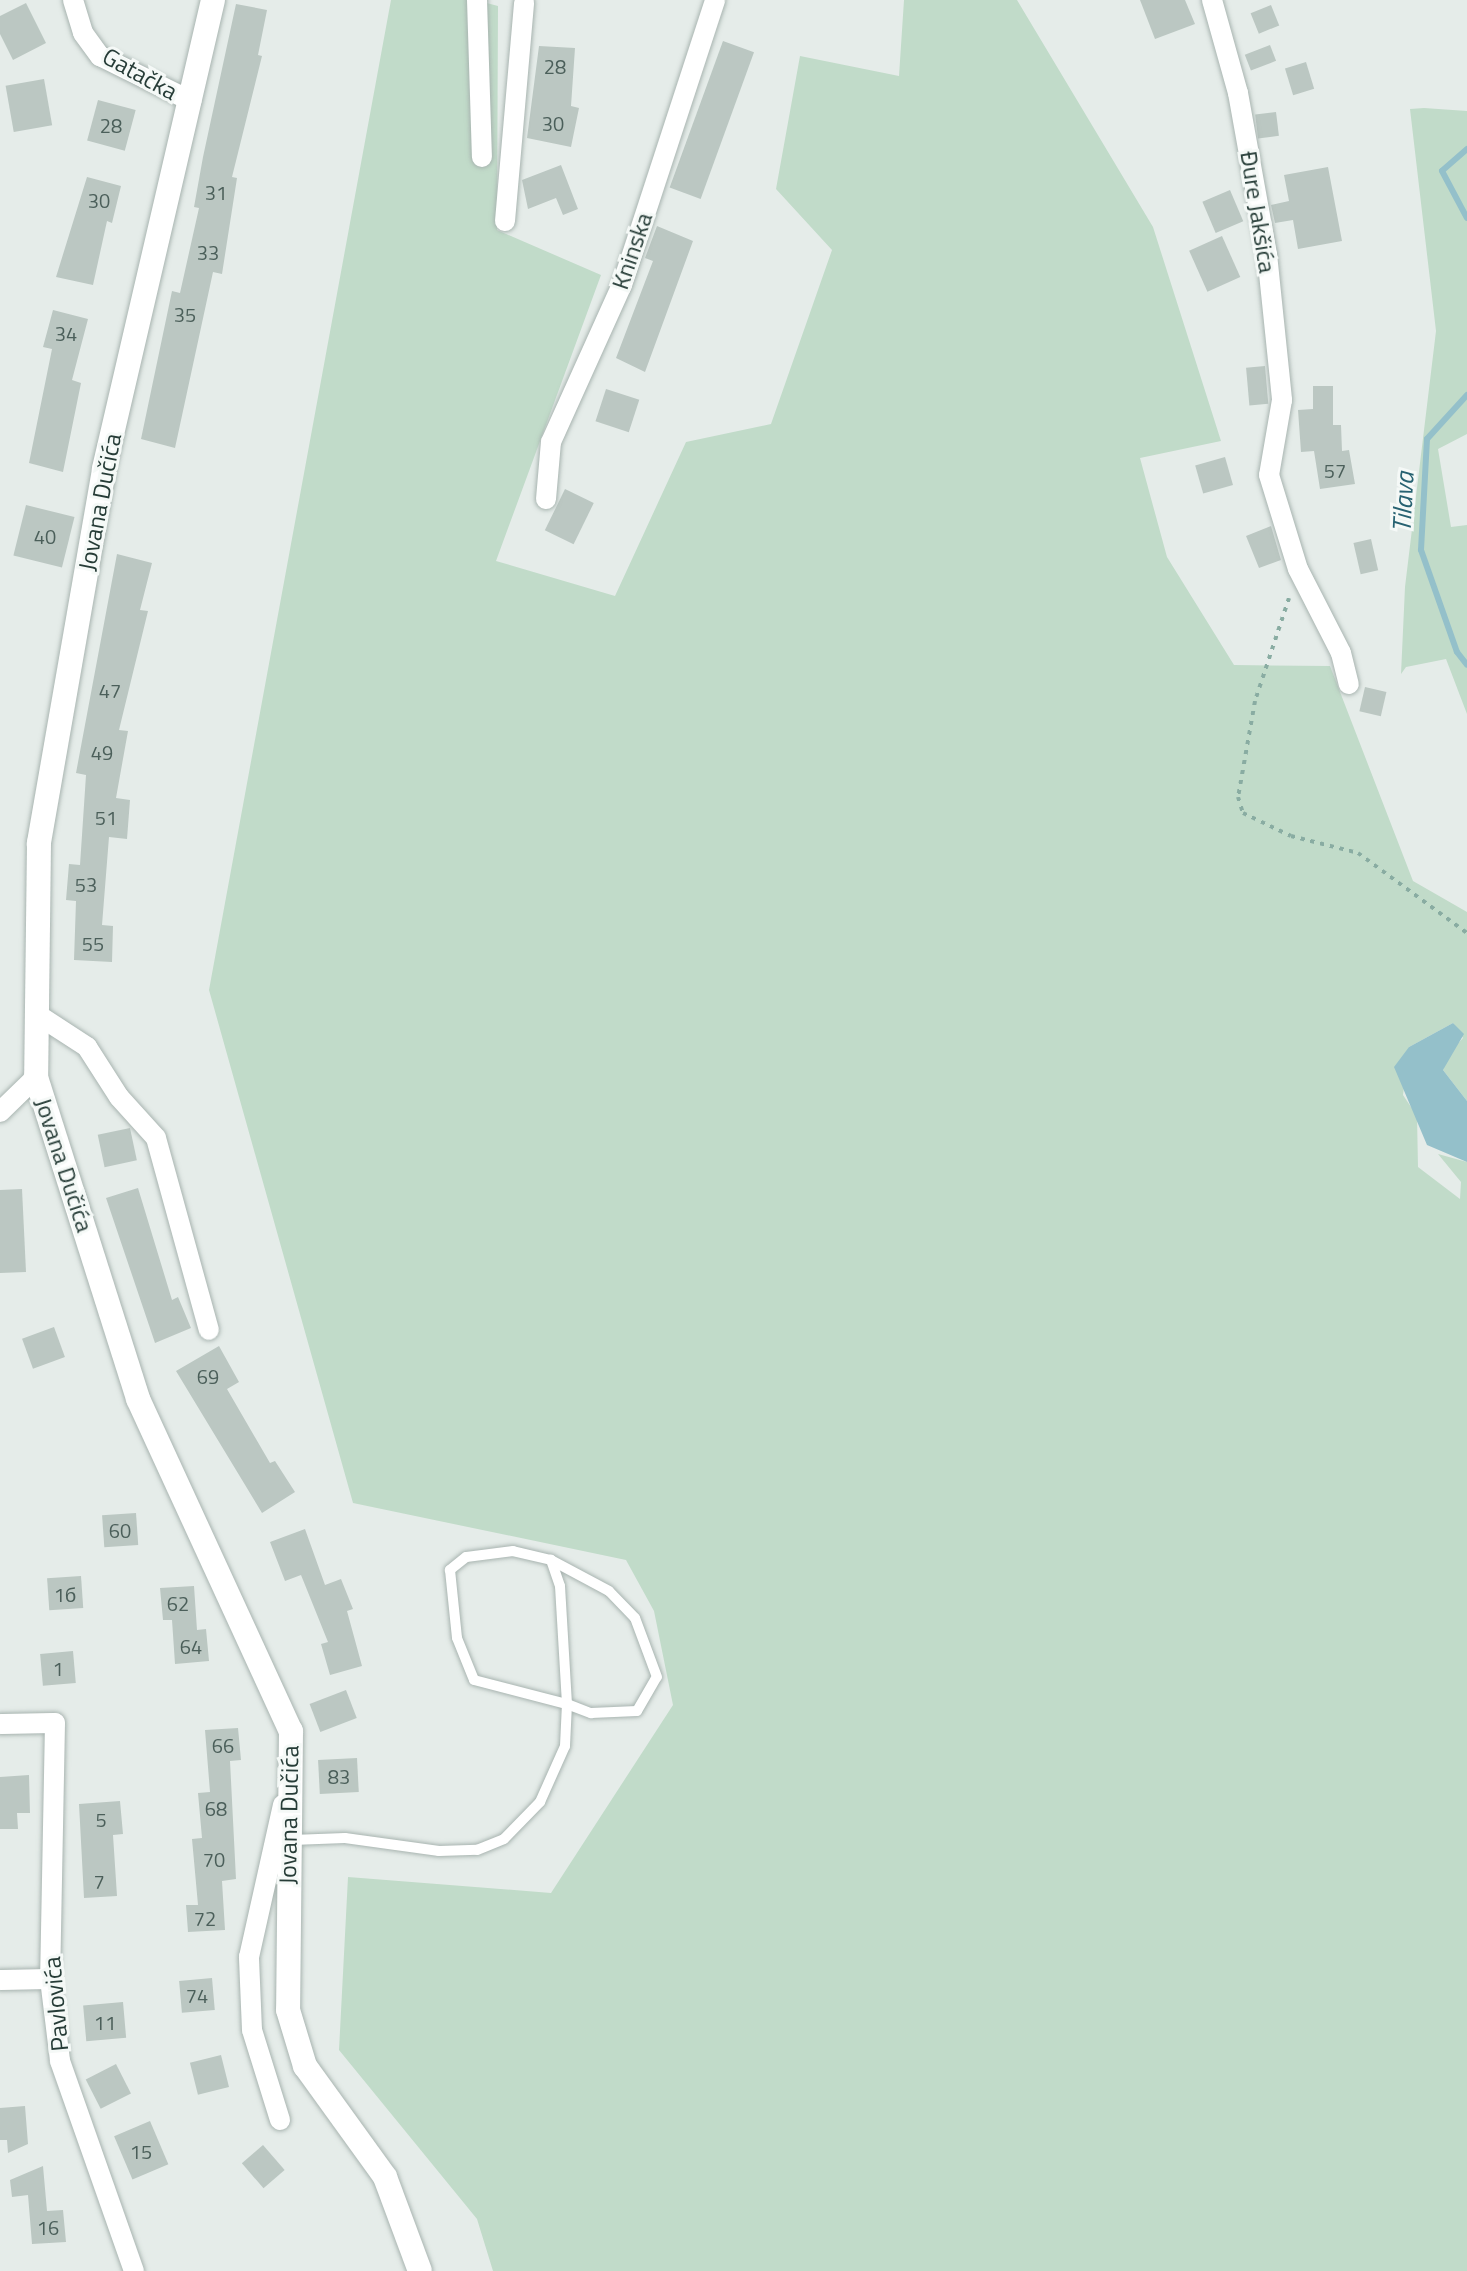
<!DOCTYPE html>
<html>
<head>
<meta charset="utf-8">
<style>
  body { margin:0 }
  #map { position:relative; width:1467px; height:2271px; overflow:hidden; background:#e5ece9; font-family:"Titillium Web",sans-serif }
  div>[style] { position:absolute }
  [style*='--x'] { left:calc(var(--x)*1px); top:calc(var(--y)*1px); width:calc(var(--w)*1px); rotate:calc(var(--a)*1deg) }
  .green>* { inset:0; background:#c1dbc9 }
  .water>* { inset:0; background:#94c0ca }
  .stream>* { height:6px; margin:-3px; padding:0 3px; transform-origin:3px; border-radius:3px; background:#94c0ca }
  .building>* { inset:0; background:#bbc7c2; transform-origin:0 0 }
  .path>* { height:4px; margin-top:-2px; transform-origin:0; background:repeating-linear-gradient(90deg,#89aca2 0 4px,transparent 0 10px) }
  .roads { filter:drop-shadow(0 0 2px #a8b4b0) drop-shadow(0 0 2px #a8b4b0) }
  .service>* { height:10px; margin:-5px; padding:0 5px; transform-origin:5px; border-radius:5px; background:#fff }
  .minor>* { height:20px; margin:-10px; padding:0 10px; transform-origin:10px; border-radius:10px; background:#fff }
  .secondary>* { height:24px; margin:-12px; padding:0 12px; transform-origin:12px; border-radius:12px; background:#fff }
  span { translate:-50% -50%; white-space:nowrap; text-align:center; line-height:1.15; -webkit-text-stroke:6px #f5f9f7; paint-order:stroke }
  .number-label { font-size:20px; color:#4b5f5a }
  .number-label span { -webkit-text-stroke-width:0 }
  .street-label { font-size:24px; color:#263c37 }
  .water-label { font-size:26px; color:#276271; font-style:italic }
</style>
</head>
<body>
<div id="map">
  <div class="green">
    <div style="clip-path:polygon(391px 0,475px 0,498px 6px,497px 230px,601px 275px,496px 561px,615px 596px,686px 442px,771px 424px,832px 250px,776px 189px,800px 56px,899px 76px,904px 0,1017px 0,1153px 227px,1221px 441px,1140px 458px,1167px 557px,1234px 665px,1330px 666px,1413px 881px,1467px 912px,1467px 1101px,1443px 1070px,1449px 1053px,1463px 1038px,1453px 1023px,1409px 1047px,1403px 1095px,1417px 1116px,1418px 1167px,1460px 1199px,1461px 1182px,1438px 1154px,1467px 1162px,1467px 2271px,493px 2271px,477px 2219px,339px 2050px,348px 1877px,551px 1893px,673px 1705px,654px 1611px,626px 1560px,353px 1503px,209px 990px)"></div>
    <div style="clip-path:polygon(1424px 108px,1467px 111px,1467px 434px,1438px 449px,1451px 527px,1467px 525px,1467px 714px,1446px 659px,1406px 667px,1401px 674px,1405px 587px,1436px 331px,1410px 109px)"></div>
  </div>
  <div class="water">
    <div style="clip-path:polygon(1453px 1023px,1464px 1034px,1443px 1070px,1467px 1101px,1467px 1162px,1427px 1145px,1394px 1067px,1409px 1047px)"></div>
  </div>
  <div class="stream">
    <div style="--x:1467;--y:149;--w:33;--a:139"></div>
    <div style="--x:1442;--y:171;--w:53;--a:62"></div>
    <div style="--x:1467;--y:395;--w:59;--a:132.3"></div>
    <div style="--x:1427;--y:439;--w:111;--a:93.1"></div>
    <div style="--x:1421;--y:550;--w:108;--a:70.6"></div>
    <div style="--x:1457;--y:652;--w:16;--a:52"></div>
  </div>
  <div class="building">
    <div style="clip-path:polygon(1140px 0,1185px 0,1195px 24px,1155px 39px)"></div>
    <div style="clip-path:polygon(26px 3px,46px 43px,13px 60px,0 34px,0 16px)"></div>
    <div style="clip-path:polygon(236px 4px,267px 10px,258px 55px,262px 56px,232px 177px,237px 178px,222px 274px,213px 272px,175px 448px,141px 439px,172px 291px,180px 293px,199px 208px,194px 207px,203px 157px)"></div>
    <div style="left:1271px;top:5px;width:22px;height:22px;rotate:68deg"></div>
    <div style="left:723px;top:41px;width:33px;height:156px;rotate:20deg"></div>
    <div style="left:1270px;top:45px;width:17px;height:27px;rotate:69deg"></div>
    <div style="clip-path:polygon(539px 46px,575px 48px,571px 106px,579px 108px,571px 147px,527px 138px)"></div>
    <div style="left:1306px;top:62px;width:28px;height:22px;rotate:73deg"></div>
    <div style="left:44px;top:79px;width:47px;height:39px;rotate:80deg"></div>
    <div style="left:98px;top:100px;width:39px;height:42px;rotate:15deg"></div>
    <div style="left:1276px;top:112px;width:24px;height:21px;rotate:83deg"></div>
    <div style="clip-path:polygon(561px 165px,578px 209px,563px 215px,556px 198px,528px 209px,522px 180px)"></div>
    <div style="clip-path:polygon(1328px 167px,1342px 241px,1298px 249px,1293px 220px,1275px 223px,1271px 205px,1289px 201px,1284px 175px)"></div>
    <div style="clip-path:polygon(87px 177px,121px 186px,112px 223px,107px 221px,93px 285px,56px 277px)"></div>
    <div style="left:1230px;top:190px;width:34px;height:30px;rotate:67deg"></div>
    <div style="clip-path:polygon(657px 226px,693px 241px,645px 372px,616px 358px,653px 261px,645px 258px)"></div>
    <div style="left:1222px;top:236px;width:45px;height:36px;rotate:66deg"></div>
    <div style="clip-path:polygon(53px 310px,88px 319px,72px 380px,81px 383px,63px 472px,29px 463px,52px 349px,43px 347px)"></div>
    <div style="left:1265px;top:366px;width:38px;height:19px;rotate:85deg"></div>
    <div style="clip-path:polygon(1313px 386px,1333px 386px,1333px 425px,1341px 425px,1342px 451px,1349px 450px,1355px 484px,1320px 489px,1314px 451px,1301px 452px,1298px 410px,1313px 409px)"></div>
    <div style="left:606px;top:389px;width:35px;height:34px;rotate:18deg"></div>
    <div style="left:1225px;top:457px;width:29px;height:31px;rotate:74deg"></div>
    <div style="left:565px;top:489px;width:32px;height:46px;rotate:26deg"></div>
    <div style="left:26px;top:505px;width:50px;height:52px;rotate:14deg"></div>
    <div style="clip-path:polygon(1271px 526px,1281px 560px,1259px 568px,1246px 536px)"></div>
    <div style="left:1371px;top:539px;width:32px;height:18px;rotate:77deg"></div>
    <div style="clip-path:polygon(117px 554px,152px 563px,140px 610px,148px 611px,119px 730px,128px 731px,116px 798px,130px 800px,127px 839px,109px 837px,102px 925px,113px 926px,112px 962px,74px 960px,76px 901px,66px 900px,69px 864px,80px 865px,86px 775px,76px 773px)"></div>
    <div style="left:1365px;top:687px;width:22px;height:25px;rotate:13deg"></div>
    <div style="left:130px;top:1128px;width:33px;height:33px;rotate:78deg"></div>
    <div style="clip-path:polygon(138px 1188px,172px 1300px,178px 1297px,191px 1328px,155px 1343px,106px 1198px)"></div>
    <div style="clip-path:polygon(22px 1189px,26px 1272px,0 1273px,0 1190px)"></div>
    <div style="left:54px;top:1327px;width:32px;height:34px;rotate:70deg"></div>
    <div style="clip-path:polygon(219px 1346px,239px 1382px,227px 1389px,270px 1463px,275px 1461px,295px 1492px,262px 1513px,176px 1371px)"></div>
    <div style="left:136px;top:1513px;width:32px;height:34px;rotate:86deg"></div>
    <div style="clip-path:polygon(305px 1529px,325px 1585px,341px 1579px,353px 1609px,347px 1611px,362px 1666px,330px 1675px,321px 1644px,328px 1642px,301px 1575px,285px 1581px,270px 1542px)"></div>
    <div style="left:81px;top:1576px;width:32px;height:34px;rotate:86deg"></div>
    <div style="clip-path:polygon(194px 1586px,197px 1630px,206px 1629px,209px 1661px,175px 1664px,172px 1620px,163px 1620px,160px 1588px)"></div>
    <div style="left:73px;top:1651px;width:32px;height:33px;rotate:85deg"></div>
    <div style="left:346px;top:1690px;width:30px;height:39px;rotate:69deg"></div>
    <div style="clip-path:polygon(238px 1728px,241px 1760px,230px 1761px,236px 1879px,222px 1881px,225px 1930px,188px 1932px,186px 1905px,198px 1905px,192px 1839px,202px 1838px,198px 1793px,210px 1792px,205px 1730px)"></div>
    <div style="left:357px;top:1758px;width:34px;height:39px;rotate:87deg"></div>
    <div style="clip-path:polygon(29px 1775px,30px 1813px,17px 1813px,18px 1829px,0 1829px,0 1777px)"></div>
    <div style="clip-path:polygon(120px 1801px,123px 1834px,113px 1835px,117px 1896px,84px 1898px,79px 1804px)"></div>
    <div style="left:212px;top:1978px;width:32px;height:33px;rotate:85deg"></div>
    <div style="left:123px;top:2002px;width:36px;height:40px;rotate:85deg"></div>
    <div style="left:221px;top:2055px;width:33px;height:32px;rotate:76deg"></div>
    <div style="left:116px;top:2064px;width:33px;height:34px;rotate:63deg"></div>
    <div style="clip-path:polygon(25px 2106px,28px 2144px,8px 2153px,7px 2140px,0 2140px,0 2108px)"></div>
    <div style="left:150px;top:2121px;width:47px;height:39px;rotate:67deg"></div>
    <div style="left:263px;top:2145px;width:33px;height:28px;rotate:49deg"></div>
    <div style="clip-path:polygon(43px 2166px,47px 2211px,63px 2210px,66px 2242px,32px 2244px,28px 2195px,12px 2197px,10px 2180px)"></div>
  </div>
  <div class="path">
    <div style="--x:1289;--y:598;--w:108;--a:108.3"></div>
    <div style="--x:1255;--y:701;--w:97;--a:100"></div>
    <div style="--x:1238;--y:797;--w:17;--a:73"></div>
    <div style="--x:1243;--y:813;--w:53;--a:25.6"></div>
    <div style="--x:1291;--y:836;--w:69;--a:14.2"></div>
    <div style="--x:1358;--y:853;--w:135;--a:36.3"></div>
  </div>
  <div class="roads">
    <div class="service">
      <div style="--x:292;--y:1840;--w:53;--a:-2.2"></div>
      <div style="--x:345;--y:1838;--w:95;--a:7.9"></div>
      <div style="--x:439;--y:1851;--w:38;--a:-2"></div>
      <div style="--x:477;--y:1850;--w:29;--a:-22"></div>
      <div style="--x:504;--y:1839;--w:52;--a:-45.8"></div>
      <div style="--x:540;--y:1802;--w:61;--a:-65.9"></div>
      <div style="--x:565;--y:1746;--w:42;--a:-87.3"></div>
      <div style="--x:567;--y:1704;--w:118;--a:-93.4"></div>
      <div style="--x:560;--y:1586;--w:28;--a:-109"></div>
      <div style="--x:551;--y:1560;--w:39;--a:-167"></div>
      <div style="--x:513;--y:1551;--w:47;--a:172.7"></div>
      <div style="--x:466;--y:1557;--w:21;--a:141"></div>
      <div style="--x:450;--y:1570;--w:68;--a:84.1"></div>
      <div style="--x:457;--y:1638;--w:45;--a:68"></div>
      <div style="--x:474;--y:1680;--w:96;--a:14.5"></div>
      <div style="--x:567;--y:1704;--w:26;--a:21"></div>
      <div style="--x:591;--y:1713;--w:46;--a:-2.5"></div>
      <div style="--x:637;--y:1711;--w:39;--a:-60"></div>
      <div style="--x:657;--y:1677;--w:63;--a:-110.4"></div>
      <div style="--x:635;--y:1618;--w:37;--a:-134"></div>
      <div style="--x:609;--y:1591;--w:66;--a:-151.9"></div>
    </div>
    <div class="minor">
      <div style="--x:73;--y:0;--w:34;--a:73"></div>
      <div style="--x:83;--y:33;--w:29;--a:54"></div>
      <div style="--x:100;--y:56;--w:102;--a:26.3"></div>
      <div style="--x:477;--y:0;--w:157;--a:88.2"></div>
      <div style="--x:1212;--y:0;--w:97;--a:74.4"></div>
      <div style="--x:1238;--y:93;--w:164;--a:79.8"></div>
      <div style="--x:1267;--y:254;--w:147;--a:84.1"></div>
      <div style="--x:1282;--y:400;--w:76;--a:99.8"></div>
      <div style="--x:1269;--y:475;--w:98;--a:72.9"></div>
      <div style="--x:1298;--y:569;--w:94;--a:62.9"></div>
      <div style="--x:1341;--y:653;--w:32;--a:76"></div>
      <div style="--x:505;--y:221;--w:219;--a:-85"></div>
      <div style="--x:546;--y:499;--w:57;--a:-85"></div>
      <div style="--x:551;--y:442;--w:172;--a:-65.7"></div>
      <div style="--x:622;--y:285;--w:300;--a:-71.9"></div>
      <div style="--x:38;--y:1015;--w:59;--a:33.1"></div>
      <div style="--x:87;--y:1047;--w:59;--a:57.4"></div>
      <div style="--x:119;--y:1097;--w:55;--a:47.9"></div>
      <div style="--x:156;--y:1138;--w:199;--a:74.6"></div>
      <div style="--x:0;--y:1112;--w:50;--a:-44.2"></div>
      <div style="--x:0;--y:1724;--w:55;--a:-1"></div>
      <div style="--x:55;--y:1723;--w:256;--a:91.1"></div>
      <div style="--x:50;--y:1979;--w:83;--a:83"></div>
      <div style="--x:60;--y:2061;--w:223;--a:70.6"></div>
      <div style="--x:0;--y:1980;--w:50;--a:-1.1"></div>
      <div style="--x:280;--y:2120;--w:94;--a:-107.3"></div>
      <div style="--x:252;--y:2030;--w:73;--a:-92.4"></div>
      <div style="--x:249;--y:1957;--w:156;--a:-77.4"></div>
    </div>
    <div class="secondary">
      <div style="--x:213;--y:0;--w:482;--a:103.1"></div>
      <div style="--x:104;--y:470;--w:379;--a:99.9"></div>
      <div style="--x:39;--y:843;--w:234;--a:90.7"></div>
      <div style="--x:36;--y:1077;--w:338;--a:72.4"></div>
      <div style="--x:138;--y:1399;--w:366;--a:65.3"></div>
      <div style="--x:291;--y:1731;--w:279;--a:90.6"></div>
      <div style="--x:288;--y:2010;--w:59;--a:73.1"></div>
      <div style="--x:305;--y:2066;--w:137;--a:54.2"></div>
      <div style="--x:385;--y:2177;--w:100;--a:69.6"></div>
    </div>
  </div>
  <div class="number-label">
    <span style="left:555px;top:66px">28</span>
    <span style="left:553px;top:123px">30</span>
    <span style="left:111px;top:125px">28</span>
    <span style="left:216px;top:192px">31</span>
    <span style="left:99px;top:200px">30</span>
    <span style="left:208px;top:252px">33</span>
    <span style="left:185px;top:314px">35</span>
    <span style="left:66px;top:333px">34</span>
    <span style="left:1335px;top:470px">57</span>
    <span style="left:45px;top:536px">40</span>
    <span style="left:110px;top:690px">47</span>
    <span style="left:102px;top:752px">49</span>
    <span style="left:106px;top:817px">51</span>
    <span style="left:86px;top:884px">53</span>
    <span style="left:93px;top:943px">55</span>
    <span style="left:208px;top:1376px">69</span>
    <span style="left:120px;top:1530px">60</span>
    <span style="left:65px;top:1594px">1б</span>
    <span style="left:178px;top:1603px">62</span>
    <span style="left:191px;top:1646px">64</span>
    <span style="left:58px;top:1668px">1</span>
    <span style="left:223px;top:1745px">66</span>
    <span style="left:339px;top:1776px">83</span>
    <span style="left:216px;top:1808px">68</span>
    <span style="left:101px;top:1819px">5</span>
    <span style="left:214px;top:1859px">70</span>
    <span style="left:99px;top:1881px">7</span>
    <span style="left:205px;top:1918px">72</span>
    <span style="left:197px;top:1995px">74</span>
    <span style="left:105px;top:2022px">11</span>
    <span style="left:141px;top:2151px">15</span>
    <span style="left:48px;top:2227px">16</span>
  </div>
  <div class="street-label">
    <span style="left:140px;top:74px;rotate:29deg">Gatačka</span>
    <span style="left:1258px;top:212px;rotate:81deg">Đure Jakšića</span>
    <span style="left:632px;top:251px;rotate:-71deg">Kninska</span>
    <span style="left:100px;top:502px;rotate:-79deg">Jovana Dučića</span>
    <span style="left:64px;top:1165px;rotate:72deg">Jovana Dučića</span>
    <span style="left:289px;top:1815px;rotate:-89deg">Jovana Dučića</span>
    <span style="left:56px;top:2004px;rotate:-95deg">Pavlovića</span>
  </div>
  <div class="water-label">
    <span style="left:1403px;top:502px;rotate:-87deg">Tilava</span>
  </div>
</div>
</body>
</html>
